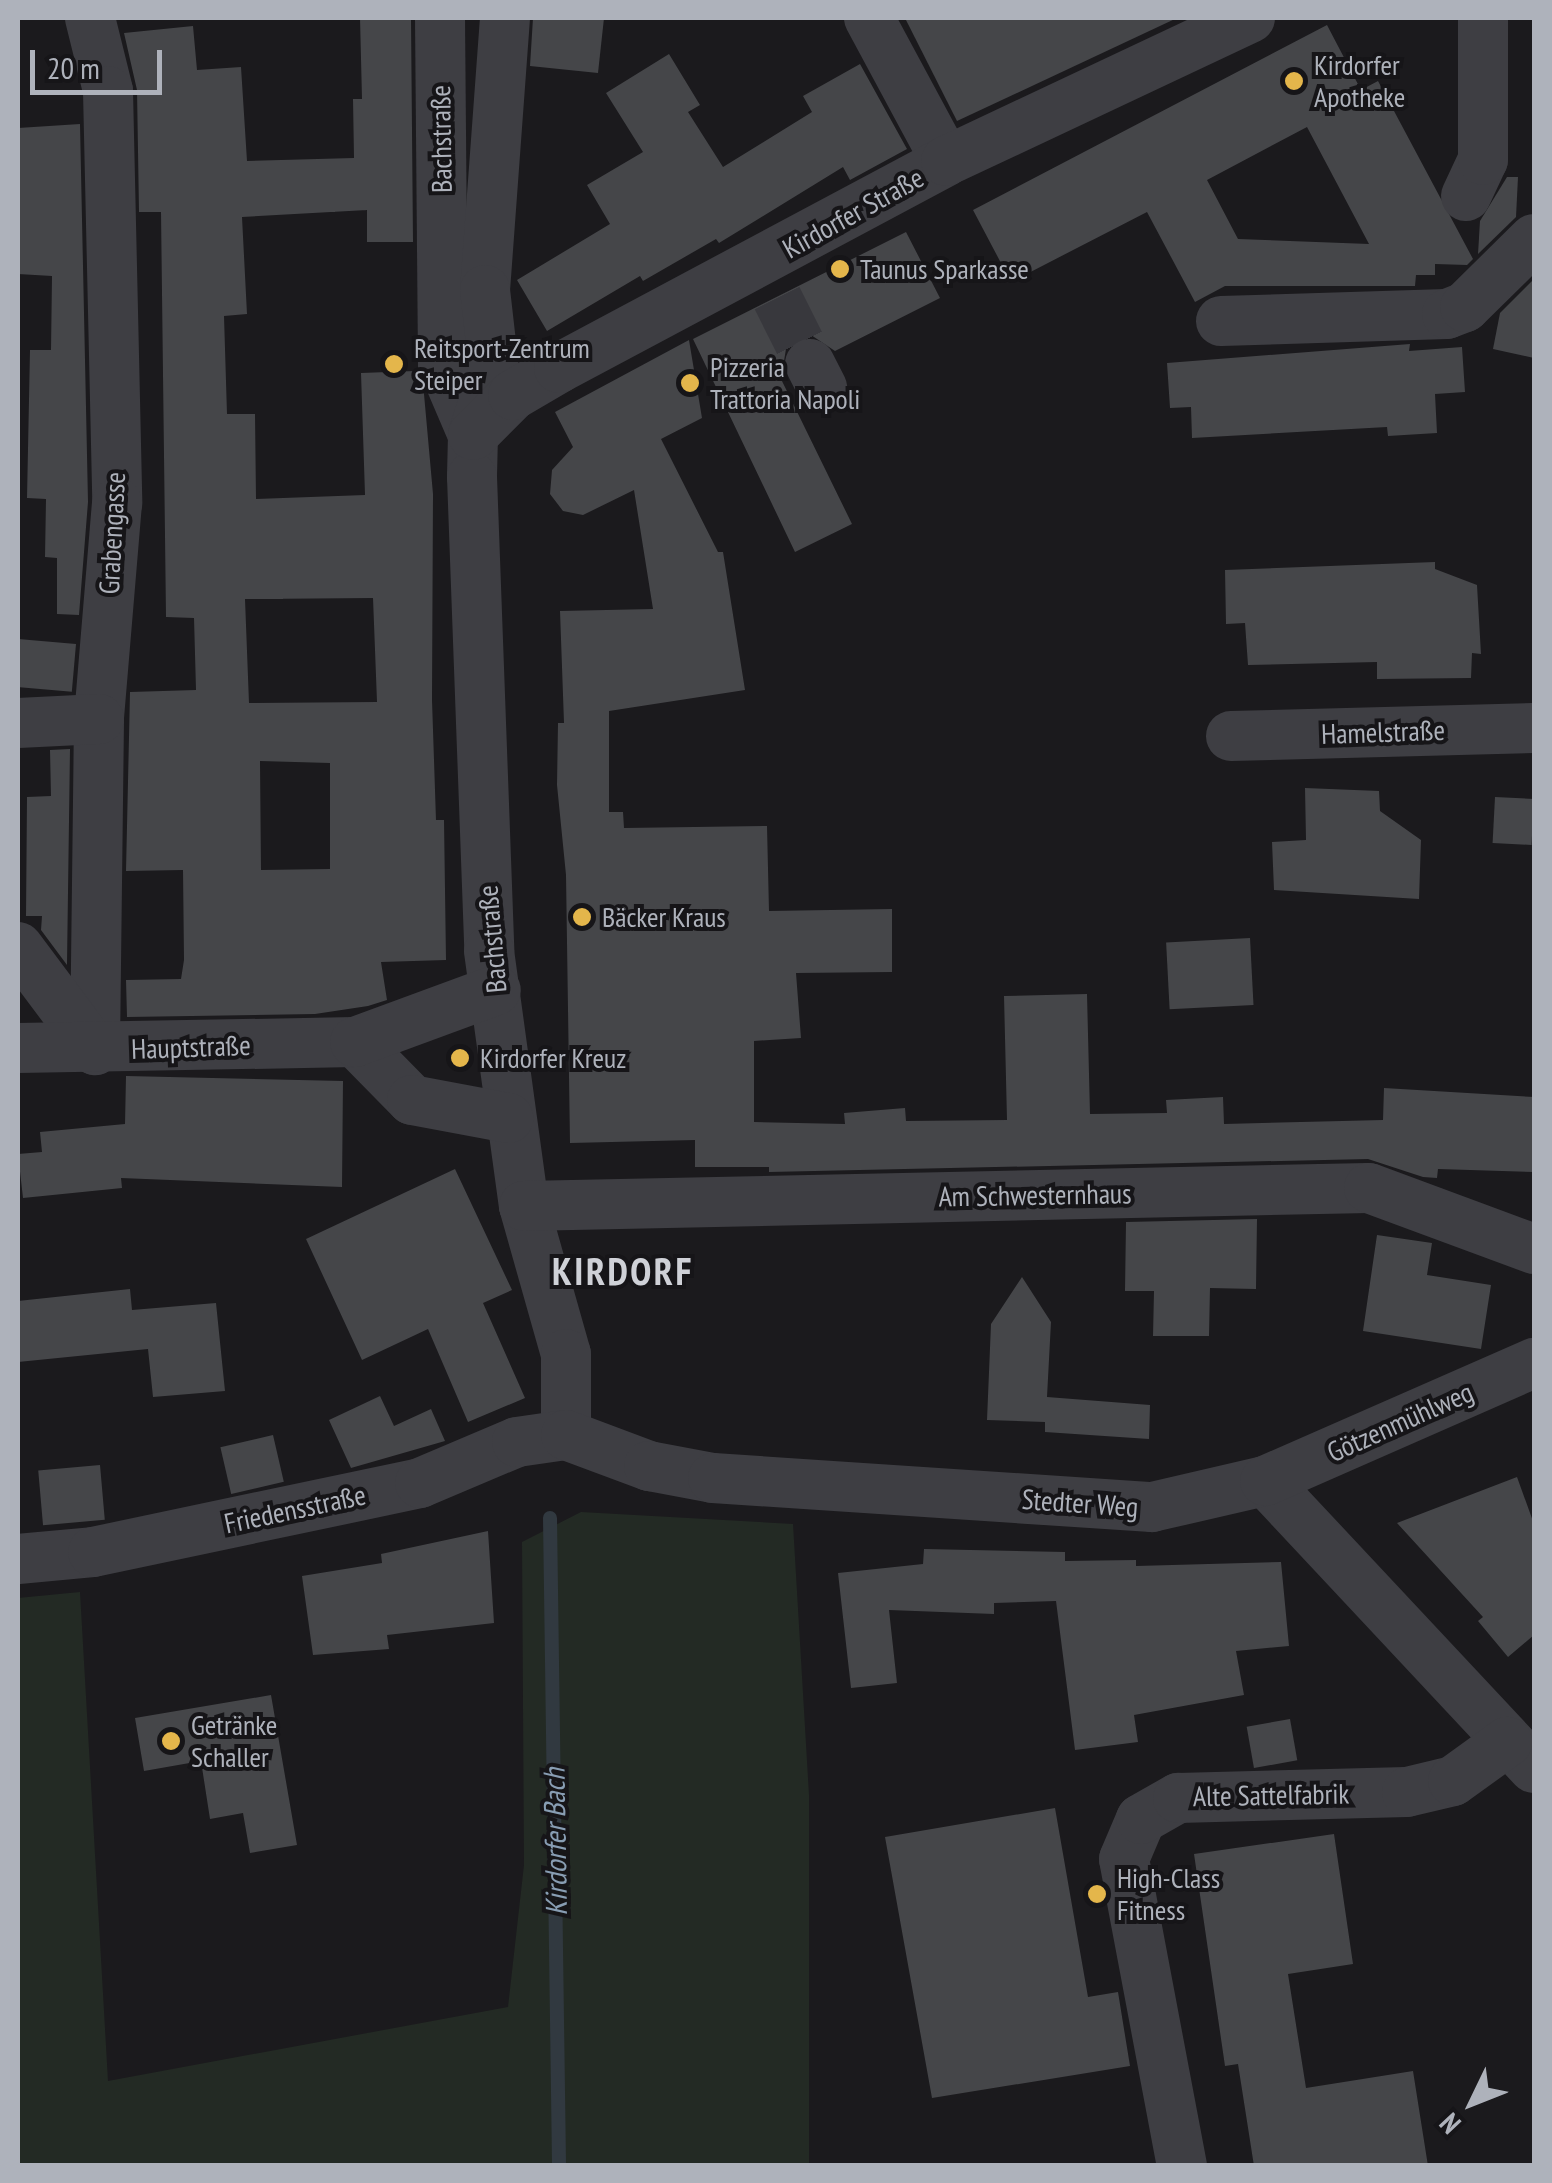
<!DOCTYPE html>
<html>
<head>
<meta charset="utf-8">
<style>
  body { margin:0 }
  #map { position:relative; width:1552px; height:2183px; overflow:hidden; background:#1b1a1d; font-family:"PT Sans Narrow",sans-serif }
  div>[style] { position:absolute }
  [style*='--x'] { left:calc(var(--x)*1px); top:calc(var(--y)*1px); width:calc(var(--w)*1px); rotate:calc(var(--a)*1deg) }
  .green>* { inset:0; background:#232a24 }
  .stream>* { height:14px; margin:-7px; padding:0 7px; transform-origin:7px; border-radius:7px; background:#313940 }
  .building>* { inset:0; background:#454649; transform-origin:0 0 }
  .minor-tunnel>* { height:50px; margin-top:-25px; transform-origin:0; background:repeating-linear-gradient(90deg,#38383d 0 50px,transparent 0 75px) }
  .minor>* { height:50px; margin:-25px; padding:0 25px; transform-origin:25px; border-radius:25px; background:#3e3e43 }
  .dots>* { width:28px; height:28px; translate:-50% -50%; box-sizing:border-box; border:5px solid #161518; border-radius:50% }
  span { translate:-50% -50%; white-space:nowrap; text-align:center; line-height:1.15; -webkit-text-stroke:8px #161518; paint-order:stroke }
  .poi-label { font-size:28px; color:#aeb2bb }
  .left { translate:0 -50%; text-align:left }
  .street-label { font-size:28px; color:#aeb2bb }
  .water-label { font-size:30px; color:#889db3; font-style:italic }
  .district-label { font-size:38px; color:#cfd1d7; font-weight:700; letter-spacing:2.5px }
  .frame { position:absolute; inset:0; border:20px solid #aeb2bb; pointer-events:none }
  .north { position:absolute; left:1422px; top:2053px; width:100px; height:100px; -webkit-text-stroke:8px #161518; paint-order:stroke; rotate:227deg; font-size:28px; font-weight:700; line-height:40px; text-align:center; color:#aeb2bb }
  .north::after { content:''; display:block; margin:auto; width:35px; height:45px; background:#aeb2bb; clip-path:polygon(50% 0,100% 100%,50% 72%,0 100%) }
  .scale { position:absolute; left:30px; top:50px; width:132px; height:45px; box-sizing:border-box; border:5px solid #aeb2bb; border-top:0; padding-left:12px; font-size:30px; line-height:35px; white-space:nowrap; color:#aeb2bb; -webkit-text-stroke:8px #161518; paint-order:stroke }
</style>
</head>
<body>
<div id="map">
  <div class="green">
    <div style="clip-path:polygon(581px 1512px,793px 1524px,809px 1795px,809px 2165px,18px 2165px,18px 1598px,80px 1592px,108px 2081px,508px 2007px,524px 1865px,522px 1542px)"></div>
  </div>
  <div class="stream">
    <div style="--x:550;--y:1518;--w:648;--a:89.2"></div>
  </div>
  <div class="building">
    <div style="clip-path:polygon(evenodd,360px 18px,411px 18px,413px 242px,367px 242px,367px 210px,242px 217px,247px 314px,224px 316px,227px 414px,255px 414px,256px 499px,365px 495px,361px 373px,415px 371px,424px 394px,433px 494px,432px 700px,436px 820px,444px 820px,446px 960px,381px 962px,387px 1000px,368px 1006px,315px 1014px,127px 1017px,126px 980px,181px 979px,184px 960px,183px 870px,126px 871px,130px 692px,196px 690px,194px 618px,166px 617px,161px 212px,139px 212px,137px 90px,124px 33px,193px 26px,197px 70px,241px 67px,247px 161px,354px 158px,353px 99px,362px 99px,360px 18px,373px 598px,377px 702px,249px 703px,245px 599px,373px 598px,360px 18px,260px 761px,330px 763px,330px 869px,261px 870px,260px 761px)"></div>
    <div style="clip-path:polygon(533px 18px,604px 18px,598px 73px,530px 66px)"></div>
    <div style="clip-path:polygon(905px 18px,1177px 18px,957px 121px)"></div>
    <div style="clip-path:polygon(evenodd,1327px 25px,1361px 90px,1378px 81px,1473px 259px,1467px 265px,1435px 264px,1435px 275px,1416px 275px,1415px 286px,1225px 286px,1195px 302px,1147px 212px,1011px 282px,973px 210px,1327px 25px,1307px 127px,1369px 244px,1238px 239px,1207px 180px,1307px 127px)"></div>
    <div style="clip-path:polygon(669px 54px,700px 105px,688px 112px,723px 167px,812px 112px,803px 96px,860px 64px,907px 149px,850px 180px,843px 167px,719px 243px,716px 239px,643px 281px,640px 276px,547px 331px,517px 280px,610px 224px,587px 185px,643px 152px,606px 93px)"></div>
    <div style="clip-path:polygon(80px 124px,88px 502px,79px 615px,57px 614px,57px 558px,45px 557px,46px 499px,27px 498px,30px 350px,51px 350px,52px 276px,18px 274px,18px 128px)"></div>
    <div style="clip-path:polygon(1507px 177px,1518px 177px,1516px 217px,1478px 254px,1480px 221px)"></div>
    <div style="clip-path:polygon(906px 232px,940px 298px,835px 351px,811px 335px,786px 349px,781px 379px,852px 524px,795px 552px,693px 339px)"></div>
    <div style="clip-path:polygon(1534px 279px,1534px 358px,1493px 349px,1500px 313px)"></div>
    <div style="clip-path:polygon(689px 340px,702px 418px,661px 439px,718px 552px,723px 552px,745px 690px,609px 711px,609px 812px,623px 812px,624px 828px,767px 826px,769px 911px,892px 909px,892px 972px,796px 973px,801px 1038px,754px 1041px,754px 1122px,845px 1124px,844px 1113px,905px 1108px,906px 1121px,1007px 1120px,1004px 996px,1087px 994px,1090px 1114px,1167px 1113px,1166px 1100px,1223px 1097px,1224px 1124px,1383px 1120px,1384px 1088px,1534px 1097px,1534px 1172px,1438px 1169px,1437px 1178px,1423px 1177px,1368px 1159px,769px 1172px,769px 1167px,695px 1167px,695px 1140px,570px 1143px,566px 875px,557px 785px,558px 723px,564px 723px,560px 611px,653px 609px,634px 490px,583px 515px,563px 511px,550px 494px,552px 470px,573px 447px,555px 412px)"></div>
    <div style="clip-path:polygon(1410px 344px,1409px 351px,1462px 347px,1465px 392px,1435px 394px,1437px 433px,1388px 436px,1387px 427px,1192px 438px,1191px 407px,1170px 408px,1167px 363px)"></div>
    <div style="clip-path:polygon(1435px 562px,1435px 569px,1477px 585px,1481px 654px,1472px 653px,1471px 678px,1377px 679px,1377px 662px,1248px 665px,1245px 623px,1226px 624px,1225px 570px)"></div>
    <div style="left:76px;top:644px;width:48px;height:58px;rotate:95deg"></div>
    <div style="clip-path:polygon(70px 749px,67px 965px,41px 930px,42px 916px,26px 916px,27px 797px,51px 796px,50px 750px)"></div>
    <div style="clip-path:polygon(1305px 788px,1379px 791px,1380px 811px,1421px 840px,1419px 899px,1274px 890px,1272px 842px,1306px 840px)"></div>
    <div style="left:1495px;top:797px;width:39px;height:46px;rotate:3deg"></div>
    <div style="left:1250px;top:938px;width:67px;height:84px;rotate:87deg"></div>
    <div style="clip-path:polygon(126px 1076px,343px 1081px,342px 1187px,121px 1178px,122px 1188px,23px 1198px,18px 1154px,42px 1152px,40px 1132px,125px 1124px)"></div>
    <div style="clip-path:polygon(455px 1169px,512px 1290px,483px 1303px,525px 1398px,468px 1422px,428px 1329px,362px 1360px,306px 1239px)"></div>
    <div style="clip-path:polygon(1257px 1219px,1256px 1289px,1210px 1288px,1209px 1336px,1153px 1336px,1154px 1291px,1125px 1291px,1126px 1222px)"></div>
    <div style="clip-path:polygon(1377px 1235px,1432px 1243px,1427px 1275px,1491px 1285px,1481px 1349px,1363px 1331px)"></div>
    <div style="clip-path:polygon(1022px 1277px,1051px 1322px,1047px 1397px,1150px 1405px,1149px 1439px,1045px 1432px,1045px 1422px,987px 1420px,991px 1324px)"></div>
    <div style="clip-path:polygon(130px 1289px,132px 1310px,216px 1303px,225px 1391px,153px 1397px,148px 1349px,18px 1362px,18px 1301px)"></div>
    <div style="clip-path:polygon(380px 1396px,394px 1426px,431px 1409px,445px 1441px,351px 1468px,329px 1420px)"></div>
    <div style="left:273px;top:1435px;width:48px;height:54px;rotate:77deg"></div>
    <div style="left:100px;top:1465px;width:55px;height:62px;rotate:85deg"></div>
    <div style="clip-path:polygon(1517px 1477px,1534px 1524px,1534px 1635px,1508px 1657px,1478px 1621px,1483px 1617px,1397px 1523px)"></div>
    <div style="clip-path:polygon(488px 1531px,494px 1623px,387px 1635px,389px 1649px,313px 1655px,302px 1576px,382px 1563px,381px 1554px)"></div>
    <div style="clip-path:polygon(924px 1549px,1065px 1552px,1065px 1561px,1136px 1560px,1136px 1566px,1281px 1562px,1289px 1646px,1236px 1651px,1244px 1695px,1134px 1715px,1138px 1742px,1075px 1750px,1056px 1601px,994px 1603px,994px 1614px,889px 1610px,897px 1683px,851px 1688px,838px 1573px,923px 1564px)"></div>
    <div style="clip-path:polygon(271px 1695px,297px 1845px,250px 1853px,243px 1813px,210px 1819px,201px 1761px,144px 1771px,135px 1718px)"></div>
    <div style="left:1290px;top:1719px;width:42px;height:44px;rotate:80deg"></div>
    <div style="clip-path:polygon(1055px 1808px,1088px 1997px,1118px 1992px,1130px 2066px,932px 2098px,885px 1837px)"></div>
    <div style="clip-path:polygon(1334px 1834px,1353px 1964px,1288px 1974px,1306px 2088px,1413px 2071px,1428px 2166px,1254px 2166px,1238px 2064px,1225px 2066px,1194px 1854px)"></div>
  </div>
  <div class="minor-tunnel">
    <div style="--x:777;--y:298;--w:74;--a:63.4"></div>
  </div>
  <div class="minor">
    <div style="--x:90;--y:18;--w:75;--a:76.1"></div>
    <div style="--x:108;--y:91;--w:412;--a:88.7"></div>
    <div style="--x:117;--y:503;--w:217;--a:94.8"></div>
    <div style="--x:99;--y:719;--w:331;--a:90.7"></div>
    <div style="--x:440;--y:18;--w:347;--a:89.5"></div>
    <div style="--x:443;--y:365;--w:76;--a:66.8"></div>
    <div style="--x:505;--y:18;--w:273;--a:94.2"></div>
    <div style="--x:485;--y:290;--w:80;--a:83.5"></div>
    <div style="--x:494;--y:369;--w:69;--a:107.7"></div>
    <div style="--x:473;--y:435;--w:42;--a:91.4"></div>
    <div style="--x:472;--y:477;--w:474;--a:87.9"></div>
    <div style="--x:489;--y:951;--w:257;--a:82.2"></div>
    <div style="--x:524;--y:1206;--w:154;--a:74.2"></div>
    <div style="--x:566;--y:1354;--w:81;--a:90"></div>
    <div style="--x:869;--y:18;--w:162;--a:61.7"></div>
    <div style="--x:1466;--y:196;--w:40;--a:-65"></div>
    <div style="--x:1483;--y:160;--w:142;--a:-90"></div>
    <div style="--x:1221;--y:321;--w:226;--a:-1.8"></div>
    <div style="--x:1447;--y:314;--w:19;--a:-21"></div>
    <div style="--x:1465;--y:307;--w:97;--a:-44.6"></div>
    <div style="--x:810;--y:364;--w:27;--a:63"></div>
    <div style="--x:473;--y:435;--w:57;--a:-45"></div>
    <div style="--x:513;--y:395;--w:53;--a:-30.4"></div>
    <div style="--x:559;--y:368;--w:439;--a:-28.1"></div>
    <div style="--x:946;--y:161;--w:336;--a:-25.2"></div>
    <div style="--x:18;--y:723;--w:81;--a:-2.8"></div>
    <div style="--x:1231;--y:736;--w:303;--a:-1.5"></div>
    <div style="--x:18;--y:947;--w:129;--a:53.2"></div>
    <div style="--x:355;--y:1042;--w:81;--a:45.5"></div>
    <div style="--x:412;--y:1100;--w:98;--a:10.6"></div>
    <div style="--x:18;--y:1048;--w:337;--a:-1"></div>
    <div style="--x:355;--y:1042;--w:150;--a:-20.2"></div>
    <div style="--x:524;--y:1206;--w:845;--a:-1.22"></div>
    <div style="--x:1369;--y:1188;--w:176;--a:20.3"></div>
    <div style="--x:1265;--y:1481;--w:393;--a:46.9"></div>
    <div style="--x:18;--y:1559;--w:75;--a:-5.3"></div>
    <div style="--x:93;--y:1552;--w:334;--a:-11.9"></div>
    <div style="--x:420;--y:1483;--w:105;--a:-22.9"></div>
    <div style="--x:517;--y:1442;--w:49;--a:-8.1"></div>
    <div style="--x:566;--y:1435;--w:89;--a:20.5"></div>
    <div style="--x:649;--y:1466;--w:65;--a:10.6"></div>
    <div style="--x:713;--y:1478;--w:440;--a:3.8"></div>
    <div style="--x:1152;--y:1507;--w:116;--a:-13"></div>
    <div style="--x:1265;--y:1481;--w:294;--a:-23.7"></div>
    <div style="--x:1182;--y:2166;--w:312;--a:-100.7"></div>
    <div style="--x:1124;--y:1859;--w:43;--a:-67"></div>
    <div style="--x:1141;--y:1819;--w:43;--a:-29.6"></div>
    <div style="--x:1178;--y:1798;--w:229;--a:-1.5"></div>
    <div style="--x:1407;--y:1792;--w:47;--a:-13.4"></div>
    <div style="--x:1453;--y:1781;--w:67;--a:-35.8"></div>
  </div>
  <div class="dots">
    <div style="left:1294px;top:81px;background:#e4b64b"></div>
    <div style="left:840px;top:269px;background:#e4b64b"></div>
    <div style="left:394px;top:364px;background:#e4b64b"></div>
    <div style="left:690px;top:383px;background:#e4b64b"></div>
    <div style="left:582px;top:917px;background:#e4b64b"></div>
    <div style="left:460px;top:1058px;background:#e4b64b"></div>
    <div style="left:171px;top:1741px;background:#e4b64b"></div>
    <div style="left:1097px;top:1894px;background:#e4b64b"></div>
  </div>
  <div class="poi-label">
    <span class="left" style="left:1314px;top:81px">Kirdorfer<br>Apotheke</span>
    <span class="left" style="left:860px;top:269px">Taunus Sparkasse</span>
    <span class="left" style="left:414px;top:364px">Reitsport-Zentrum<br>Steiper</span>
    <span class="left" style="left:710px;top:383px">Pizzeria<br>Trattoria Napoli</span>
    <span class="left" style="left:602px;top:917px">Bäcker Kraus</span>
    <span class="left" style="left:480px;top:1058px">Kirdorfer Kreuz</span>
    <span class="left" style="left:191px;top:1741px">Getränke<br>Schaller</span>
    <span class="left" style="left:1117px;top:1894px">High-Class<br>Fitness</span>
  </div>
  <div class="street-label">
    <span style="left:441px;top:139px;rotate:-91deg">Bachstraße</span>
    <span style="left:853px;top:213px;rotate:-29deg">Kirdorfer Straße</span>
    <span style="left:112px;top:533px;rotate:-87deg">Grabengasse</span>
    <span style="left:1383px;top:732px;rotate:-2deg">Hamelstraße</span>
    <span style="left:492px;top:939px;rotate:-95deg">Bachstraße</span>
    <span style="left:191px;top:1047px;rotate:-2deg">Hauptstraße</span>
    <span style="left:1035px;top:1195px;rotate:-1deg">Am Schwesternhaus</span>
    <span style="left:1400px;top:1422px;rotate:-24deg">Götzenmühlweg</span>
    <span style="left:1080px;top:1503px;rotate:4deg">Stedter Weg</span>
    <span style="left:295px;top:1509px;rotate:-12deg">Friedensstraße</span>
    <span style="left:1271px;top:1795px;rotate:-1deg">Alte Sattelfabrik</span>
  </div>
  <div class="water-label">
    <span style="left:555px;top:1842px;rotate:-91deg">Kirdorfer Bach</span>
  </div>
  <div class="district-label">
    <span style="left:623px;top:1271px">KIRDORF</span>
  </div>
  <div class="frame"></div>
  <div class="north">N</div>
  <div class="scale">20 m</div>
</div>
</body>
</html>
